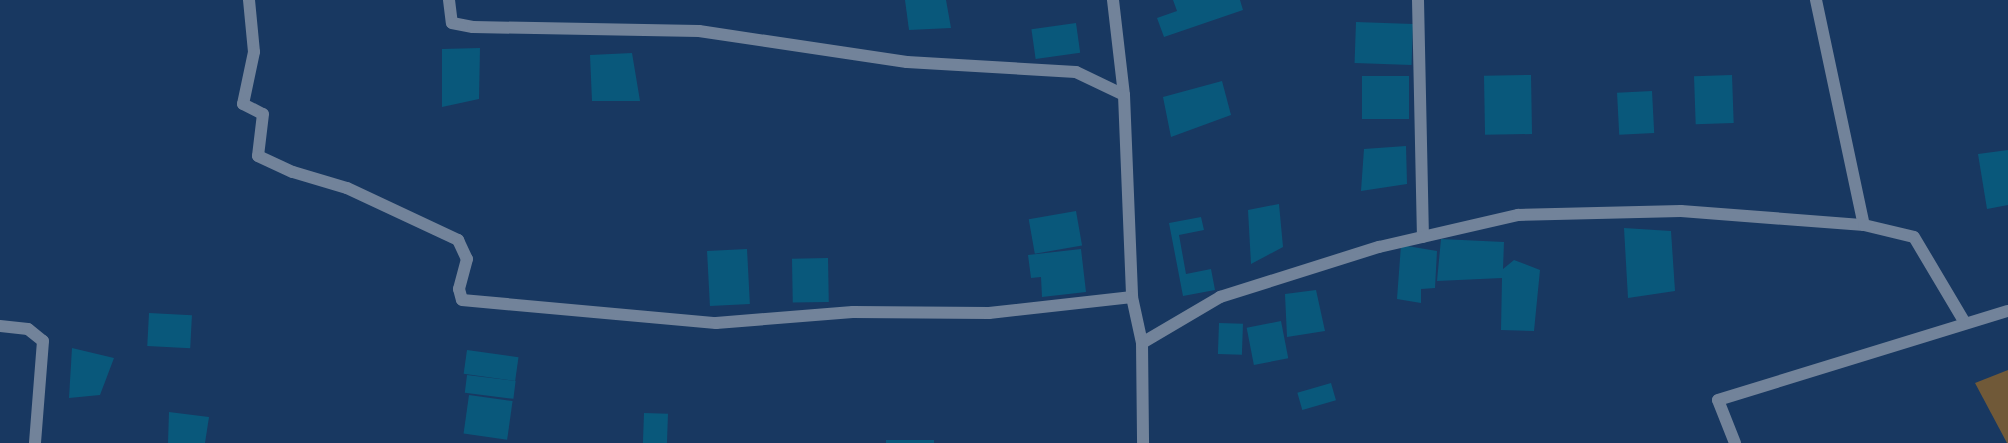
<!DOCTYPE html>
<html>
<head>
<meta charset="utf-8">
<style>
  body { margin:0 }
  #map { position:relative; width:2008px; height:443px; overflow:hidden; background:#183861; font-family:Quicksand,sans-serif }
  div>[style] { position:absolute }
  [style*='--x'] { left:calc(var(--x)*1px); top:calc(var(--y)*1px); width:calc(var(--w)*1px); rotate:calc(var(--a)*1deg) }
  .green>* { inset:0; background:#705938 }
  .building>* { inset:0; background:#09587b; transform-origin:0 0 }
  .minor>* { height:12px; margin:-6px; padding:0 6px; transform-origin:6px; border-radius:6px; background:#72839a }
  span { translate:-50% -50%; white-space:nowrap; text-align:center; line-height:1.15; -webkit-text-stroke:4.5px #122033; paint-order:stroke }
</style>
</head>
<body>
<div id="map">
  <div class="green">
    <div style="clip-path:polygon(2008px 370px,2008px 443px,2007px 443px,1975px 383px)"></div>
  </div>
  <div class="building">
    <div style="clip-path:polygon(905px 0,946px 0,951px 28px,909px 30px)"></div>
    <div style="clip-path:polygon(1173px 0,1240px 0,1243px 10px,1164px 37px,1157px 18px,1177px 11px)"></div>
    <div style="left:1356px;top:22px;width:57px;height:41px;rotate:2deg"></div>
    <div style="left:1076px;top:23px;width:30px;height:45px;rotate:82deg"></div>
    <div style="clip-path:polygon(480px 48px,479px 99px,442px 107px,442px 49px)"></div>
    <div style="clip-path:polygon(632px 53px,640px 101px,592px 101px,590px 55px)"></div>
    <div style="left:1531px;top:75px;width:59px;height:47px;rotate:89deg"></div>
    <div style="left:1732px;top:75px;width:48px;height:38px;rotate:88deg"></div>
    <div style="left:1409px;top:76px;width:43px;height:47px;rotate:90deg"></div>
    <div style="clip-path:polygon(1222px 81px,1231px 115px,1171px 137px,1163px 97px)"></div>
    <div style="left:1652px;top:91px;width:42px;height:35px;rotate:87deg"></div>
    <div style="clip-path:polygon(1406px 146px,1407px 184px,1361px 191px,1364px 149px)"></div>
    <div style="clip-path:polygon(2008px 150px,2008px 205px,1987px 209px,1978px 154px)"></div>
    <div style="clip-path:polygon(1279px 204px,1283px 247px,1251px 264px,1248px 210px)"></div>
    <div style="left:1076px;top:211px;width:35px;height:48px;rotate:80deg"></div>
    <div style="clip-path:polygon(1201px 217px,1204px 230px,1179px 235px,1186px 274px,1211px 269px,1215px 290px,1183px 296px,1169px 223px)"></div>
    <div style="clip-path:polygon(1624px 228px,1671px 231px,1675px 291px,1628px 298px)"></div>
    <div style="clip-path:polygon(1441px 239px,1504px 242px,1503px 269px,1514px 260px,1540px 270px,1534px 331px,1501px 330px,1502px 278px,1437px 281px)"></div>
    <div style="clip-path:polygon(1401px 245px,1437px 251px,1435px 288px,1421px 289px,1421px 303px,1397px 299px)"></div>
    <div style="left:747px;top:249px;width:55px;height:40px;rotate:87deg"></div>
    <div style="clip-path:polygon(1081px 249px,1086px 292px,1042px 297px,1041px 277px,1031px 278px,1028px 255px)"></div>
    <div style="left:828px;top:258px;width:44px;height:36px;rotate:89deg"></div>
    <div style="clip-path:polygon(1316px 290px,1325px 331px,1287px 337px,1285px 294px)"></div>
    <div style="left:149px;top:313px;width:43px;height:33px;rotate:3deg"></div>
    <div style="left:1281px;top:321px;width:38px;height:35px;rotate:79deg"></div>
    <div style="left:1219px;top:323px;width:24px;height:31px;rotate:2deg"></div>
    <div style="clip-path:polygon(72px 348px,114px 358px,100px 395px,69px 398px)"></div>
    <div style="left:467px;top:350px;width:52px;height:24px;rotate:8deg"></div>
    <div style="left:467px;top:375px;width:49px;height:18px;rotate:7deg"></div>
    <div style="left:1331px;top:383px;width:18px;height:35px;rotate:74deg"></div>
    <div style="left:469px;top:395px;width:44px;height:39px;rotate:8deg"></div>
    <div style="clip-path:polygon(169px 412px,209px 417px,205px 443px,168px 443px)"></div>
    <div style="left:644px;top:413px;width:24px;height:30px;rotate:2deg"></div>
    <div style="left:886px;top:440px;width:48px;height:3px"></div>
  </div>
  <div class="minor">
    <div style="--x:249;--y:0;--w:52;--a:84.5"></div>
    <div style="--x:254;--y:52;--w:53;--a:101.9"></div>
    <div style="--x:243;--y:104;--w:22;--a:27"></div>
    <div style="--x:263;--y:114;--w:42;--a:96.8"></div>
    <div style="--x:258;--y:156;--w:38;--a:25"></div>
    <div style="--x:293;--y:172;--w:56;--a:16.5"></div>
    <div style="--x:347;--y:188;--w:123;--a:25.1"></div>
    <div style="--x:458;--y:240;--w:21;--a:65"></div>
    <div style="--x:467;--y:259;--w:31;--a:105"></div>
    <div style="--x:459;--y:289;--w:11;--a:75"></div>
    <div style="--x:462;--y:300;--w:255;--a:5.2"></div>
    <div style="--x:716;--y:323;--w:137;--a:-4.6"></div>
    <div style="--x:853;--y:312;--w:136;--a:0.4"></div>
    <div style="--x:989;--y:313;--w:144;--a:-6.4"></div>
    <div style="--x:449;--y:0;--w:23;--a:83"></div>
    <div style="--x:452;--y:23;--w:21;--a:11"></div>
    <div style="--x:473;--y:27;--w:226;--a:1"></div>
    <div style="--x:699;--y:31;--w:210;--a:8.5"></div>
    <div style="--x:907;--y:62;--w:169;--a:3.4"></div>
    <div style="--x:1076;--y:72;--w:53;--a:25.6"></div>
    <div style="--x:1113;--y:0;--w:96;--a:83.4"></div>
    <div style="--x:1124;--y:95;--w:202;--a:87.7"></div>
    <div style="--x:1132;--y:297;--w:47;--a:77.7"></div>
    <div style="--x:1142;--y:343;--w:100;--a:89.4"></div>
    <div style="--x:1418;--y:0;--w:237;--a:88.8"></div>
    <div style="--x:1816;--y:0;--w:230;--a:78"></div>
    <div style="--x:0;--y:326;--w:28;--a:6"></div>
    <div style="--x:28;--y:329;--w:19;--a:39"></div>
    <div style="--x:43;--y:341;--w:102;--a:94.5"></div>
    <div style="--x:1142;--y:343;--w:91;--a:-30.5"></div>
    <div style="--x:1220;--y:297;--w:167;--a:-17.5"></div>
    <div style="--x:1379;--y:247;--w:143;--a:-13"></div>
    <div style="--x:1518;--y:215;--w:163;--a:-1.4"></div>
    <div style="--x:1681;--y:211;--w:184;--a:4.4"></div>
    <div style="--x:1864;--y:225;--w:51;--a:13.5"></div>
    <div style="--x:1914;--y:237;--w:100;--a:59.3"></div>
    <div style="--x:1735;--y:443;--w:46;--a:-111.6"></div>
    <div style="--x:1718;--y:400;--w:303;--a:-17.1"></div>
  </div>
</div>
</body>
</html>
